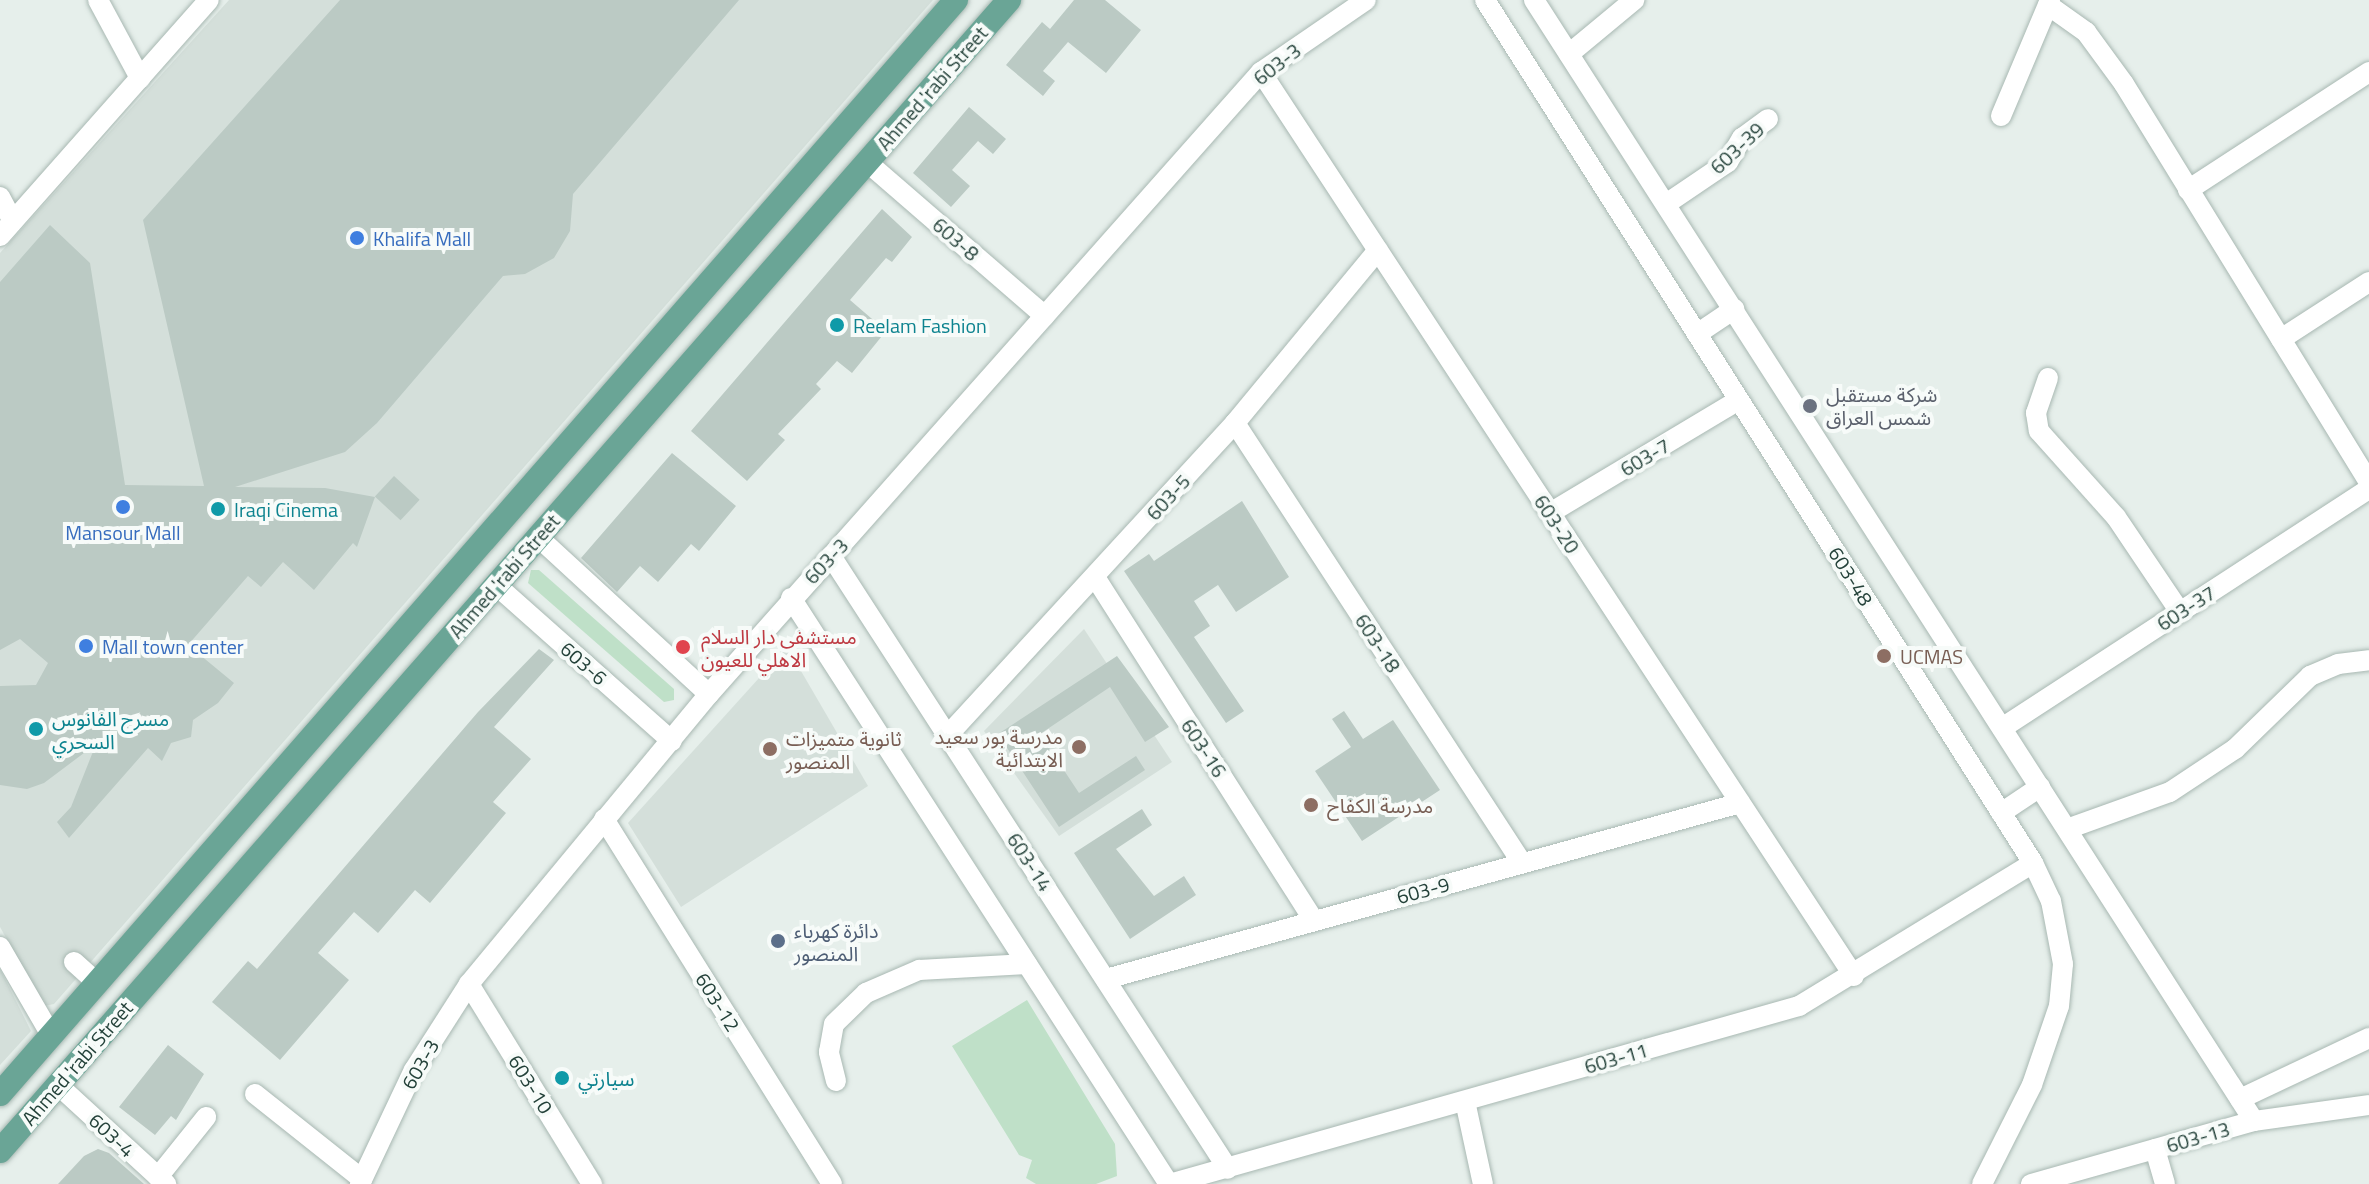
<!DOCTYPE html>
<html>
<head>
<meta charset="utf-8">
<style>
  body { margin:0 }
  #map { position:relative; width:2369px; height:1184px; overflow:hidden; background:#e6efeb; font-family:"Titillium Web","Noto Sans Arabic",sans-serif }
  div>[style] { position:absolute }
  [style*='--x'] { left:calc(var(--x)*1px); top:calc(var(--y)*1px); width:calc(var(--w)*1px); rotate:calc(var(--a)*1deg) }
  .built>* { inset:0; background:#d4dfda }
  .green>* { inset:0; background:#bfe0c8 }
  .building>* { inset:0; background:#bbcac4; transform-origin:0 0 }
  .roads { filter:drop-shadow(0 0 2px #a8b8b2) drop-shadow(0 0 2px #a8b8b2) }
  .minor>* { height:20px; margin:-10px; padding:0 10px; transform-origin:10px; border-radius:10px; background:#fff }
  .major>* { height:24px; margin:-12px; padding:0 12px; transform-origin:12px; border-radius:12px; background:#6aa596 }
  .dots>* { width:22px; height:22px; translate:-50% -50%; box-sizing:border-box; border:4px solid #f7fbf9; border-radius:50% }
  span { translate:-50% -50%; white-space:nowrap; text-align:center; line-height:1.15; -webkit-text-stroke:8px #f7fbf9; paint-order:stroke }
  .street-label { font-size:20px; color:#24423a }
  .shop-label { font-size:20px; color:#366cbe }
  .left { translate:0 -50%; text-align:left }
  .culture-label { font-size:20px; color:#0d838f }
  .worship-label { font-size:20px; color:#5b616d }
  .health-label { font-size:20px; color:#be3a42 }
  .education-label { font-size:20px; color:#785e54 }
  .right { translate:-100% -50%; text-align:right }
  .service-label { font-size:20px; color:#4e5e75 }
</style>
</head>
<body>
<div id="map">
  <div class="built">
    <div style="clip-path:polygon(229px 0,933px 0,54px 1004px,44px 1006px,0 927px,0 253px)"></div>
    <div style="clip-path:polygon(1084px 629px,1172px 762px,1059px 836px,984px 731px)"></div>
    <div style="clip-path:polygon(787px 647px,868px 786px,681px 907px,628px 823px)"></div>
    <div style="clip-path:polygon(0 969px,31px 1031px,0 1065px)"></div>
  </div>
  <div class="green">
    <div style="clip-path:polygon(531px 570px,539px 570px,674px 689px,674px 700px,664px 702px,528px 583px)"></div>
    <div style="clip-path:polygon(1027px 1000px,1115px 1144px,1117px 1176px,1096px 1184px,1036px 1184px,1026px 1178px,1032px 1160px,1019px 1155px,952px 1046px)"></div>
  </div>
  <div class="building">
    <div style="clip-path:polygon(340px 0,739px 0,573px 194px,570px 231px,554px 258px,525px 274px,503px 276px,377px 423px,345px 452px,235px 487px,325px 488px,375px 497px,357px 547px,353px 543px,314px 590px,283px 562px,261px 587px,248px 576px,188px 645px,234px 683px,218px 703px,193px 720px,191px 737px,171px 743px,162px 761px,148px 748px,69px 838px,57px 822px,71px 807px,96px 744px,44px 783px,27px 789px,0 785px,0 686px,36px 685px,48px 663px,20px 639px,0 650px,0 282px,50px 225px,90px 263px,125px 485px,204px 486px,143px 220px)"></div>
    <div style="clip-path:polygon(1074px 0,1105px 0,1141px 30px,1106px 73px,1068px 42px,1043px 71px,1055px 81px,1043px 96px,1006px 65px,1042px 22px,1050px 29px)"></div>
    <div style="clip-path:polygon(969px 107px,1006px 139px,993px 154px,978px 141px,952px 170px,970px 186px,951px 207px,913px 173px)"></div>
    <div style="clip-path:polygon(882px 209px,912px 237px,892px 262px,886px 258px,850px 300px,886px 331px,852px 373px,837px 361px,816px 384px,821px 389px,778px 434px,785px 440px,747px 481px,691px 431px)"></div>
    <div style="clip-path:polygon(672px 453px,736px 506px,699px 551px,691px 544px,658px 582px,640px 566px,617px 592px,581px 558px)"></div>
    <div style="left:394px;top:476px;width:35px;height:28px;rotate:43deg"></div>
    <div style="clip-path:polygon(1242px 501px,1289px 577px,1236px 612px,1218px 585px,1194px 601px,1210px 626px,1194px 637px,1244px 711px,1226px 723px,1124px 571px,1149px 554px,1154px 561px)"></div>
    <div style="clip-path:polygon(539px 649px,554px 660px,494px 727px,531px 759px,493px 802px,506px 813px,430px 903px,415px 890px,378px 933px,354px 912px,318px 953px,349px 980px,280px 1060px,212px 1002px,248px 961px,257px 969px,478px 712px)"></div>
    <div style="clip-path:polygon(1117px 656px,1169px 727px,1145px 742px,1110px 687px,1040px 734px,1079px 793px,1136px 756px,1145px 770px,1059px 827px,998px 734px)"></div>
    <div style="clip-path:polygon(1344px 711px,1363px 739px,1393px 720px,1440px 790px,1362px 841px,1315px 771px,1351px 747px,1332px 719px)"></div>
    <div style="clip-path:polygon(1142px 809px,1152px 825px,1116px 849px,1154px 896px,1184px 876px,1196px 895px,1130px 939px,1074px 853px)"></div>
    <div style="clip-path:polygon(168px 1045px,204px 1074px,176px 1120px,171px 1116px,155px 1135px,119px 1107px)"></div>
    <div style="clip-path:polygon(98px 1149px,109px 1153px,144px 1184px,58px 1184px,84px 1156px)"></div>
  </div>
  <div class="roads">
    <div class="minor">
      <div style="--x:98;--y:0;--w:89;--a:61.7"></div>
      <div style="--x:1485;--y:0;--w:1022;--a:57.58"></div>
      <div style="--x:2033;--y:863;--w:42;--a:64.7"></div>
      <div style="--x:2051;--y:901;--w:64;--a:79.2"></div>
      <div style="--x:2063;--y:964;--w:42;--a:95.4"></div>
      <div style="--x:2059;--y:1006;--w:83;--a:108.9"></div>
      <div style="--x:2032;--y:1085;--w:111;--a:116.8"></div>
      <div style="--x:1534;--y:0;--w:1332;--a:57.29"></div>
      <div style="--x:2048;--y:5;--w:47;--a:35.4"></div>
      <div style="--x:2086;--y:32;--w:64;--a:53.8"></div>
      <div style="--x:2124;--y:84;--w:467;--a:58.4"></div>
      <div style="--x:1569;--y:54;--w:85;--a:-39.7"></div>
      <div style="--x:1261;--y:72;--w:1081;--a:56.74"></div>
      <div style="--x:2001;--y:116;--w:126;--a:-67.1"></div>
      <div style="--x:867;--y:162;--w:235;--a:40.9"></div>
      <div style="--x:2188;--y:190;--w:216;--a:-33.1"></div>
      <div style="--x:0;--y:197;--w:27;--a:62"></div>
      <div style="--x:1666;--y:204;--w:75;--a:-34.1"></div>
      <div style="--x:1728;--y:162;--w:28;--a:-60"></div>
      <div style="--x:1742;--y:138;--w:32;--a:-36"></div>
      <div style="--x:0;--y:236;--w:315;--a:-48.5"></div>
      <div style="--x:1697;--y:334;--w:45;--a:-34"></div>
      <div style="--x:2281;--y:339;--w:105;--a:-32.9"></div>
      <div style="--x:2048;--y:378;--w:37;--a:109"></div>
      <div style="--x:2036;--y:413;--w:18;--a:81"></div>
      <div style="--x:2039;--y:431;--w:115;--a:48.2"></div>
      <div style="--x:2116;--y:517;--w:115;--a:56"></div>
      <div style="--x:1235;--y:423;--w:525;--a:56.88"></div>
      <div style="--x:1550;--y:513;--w:220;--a:-30.9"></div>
      <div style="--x:538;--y:537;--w:232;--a:42.6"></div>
      <div style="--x:831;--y:556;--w:730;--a:57.07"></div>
      <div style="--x:1095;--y:577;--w:406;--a:57.5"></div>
      <div style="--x:496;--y:585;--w:235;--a:41.6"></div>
      <div style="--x:791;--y:598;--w:697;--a:57.18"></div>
      <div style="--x:2002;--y:728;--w:438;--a:-33.1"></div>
      <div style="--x:948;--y:735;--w:424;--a:-47.4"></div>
      <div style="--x:1235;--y:423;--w:224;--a:-50.4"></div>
      <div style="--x:2001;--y:813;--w:47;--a:-33.7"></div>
      <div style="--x:604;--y:819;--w:430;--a:58"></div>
      <div style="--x:2067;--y:829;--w:109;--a:-19.8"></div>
      <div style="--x:2170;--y:792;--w:78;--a:-33.5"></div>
      <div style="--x:2235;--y:749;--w:105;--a:-44.2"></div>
      <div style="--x:2310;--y:676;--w:30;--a:-23"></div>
      <div style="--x:2338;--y:664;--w:31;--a:-7"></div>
      <div style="--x:0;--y:947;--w:102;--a:59.9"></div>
      <div style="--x:74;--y:962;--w:31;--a:42"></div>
      <div style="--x:1106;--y:979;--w:658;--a:-15.51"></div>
      <div style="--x:469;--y:984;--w:235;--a:58.4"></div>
      <div style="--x:836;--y:1081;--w:30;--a:-104"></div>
      <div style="--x:829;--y:1052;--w:28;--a:-80"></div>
      <div style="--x:834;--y:1024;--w:45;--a:-44.1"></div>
      <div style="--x:866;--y:993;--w:58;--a:-23.5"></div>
      <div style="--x:919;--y:970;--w:108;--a:-3.2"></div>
      <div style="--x:58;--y:1085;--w:147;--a:42.5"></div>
      <div style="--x:255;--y:1094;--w:137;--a:38.5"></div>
      <div style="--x:2240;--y:1099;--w:143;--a:-25.3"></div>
      <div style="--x:1465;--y:1101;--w:85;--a:77.8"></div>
      <div style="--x:2155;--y:1149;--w:36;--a:74"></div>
      <div style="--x:158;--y:1177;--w:77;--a:-51.3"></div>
      <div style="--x:360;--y:1184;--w:126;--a:-64.7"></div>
      <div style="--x:414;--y:1070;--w:102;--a:-57.4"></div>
      <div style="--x:469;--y:984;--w:376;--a:-50.4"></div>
      <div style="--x:709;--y:694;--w:832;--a:-48.41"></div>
      <div style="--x:1261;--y:72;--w:127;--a:-34.4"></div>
      <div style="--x:1169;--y:1184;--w:655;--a:-15.78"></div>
      <div style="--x:1799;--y:1006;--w:274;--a:-31.4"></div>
      <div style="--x:2031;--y:1184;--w:232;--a:-15.8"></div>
      <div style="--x:2254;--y:1121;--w:116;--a:-7.9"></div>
    </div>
    <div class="major">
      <div style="--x:0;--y:1094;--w:1453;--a:-48.85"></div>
      <div style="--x:0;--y:1151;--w:1531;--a:-48.76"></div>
    </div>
  </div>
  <div class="dots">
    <div style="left:357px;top:238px;background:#3f7fe0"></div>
    <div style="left:837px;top:325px;background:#0f9aa8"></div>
    <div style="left:1810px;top:406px;background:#6b7280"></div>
    <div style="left:123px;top:507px;background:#3f7fe0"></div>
    <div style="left:218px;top:509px;background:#0f9aa8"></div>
    <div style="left:86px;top:646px;background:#3f7fe0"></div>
    <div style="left:683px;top:647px;background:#e0444e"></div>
    <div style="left:1884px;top:656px;background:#8d6e63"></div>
    <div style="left:36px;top:729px;background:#0f9aa8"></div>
    <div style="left:1079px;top:747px;background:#8d6e63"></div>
    <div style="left:770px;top:749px;background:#8d6e63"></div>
    <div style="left:1311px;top:805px;background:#8d6e63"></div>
    <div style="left:778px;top:941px;background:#5c6f8a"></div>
    <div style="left:562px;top:1078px;background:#0f9aa8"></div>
  </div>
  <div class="street-label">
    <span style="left:1277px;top:64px;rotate:-38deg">603-3</span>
    <span style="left:932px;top:88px;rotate:-49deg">Ahmed 'rabi Street</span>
    <span style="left:1737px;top:148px;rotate:-43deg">603-39</span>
    <span style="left:956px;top:239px;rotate:41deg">603-8</span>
    <span style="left:1645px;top:457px;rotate:-31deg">603-7</span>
    <span style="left:1168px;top:497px;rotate:-48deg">603-5</span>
    <span style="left:1557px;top:524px;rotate:57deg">603-20</span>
    <span style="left:826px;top:561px;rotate:-47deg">603-3</span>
    <span style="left:504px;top:576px;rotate:-49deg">Ahmed 'rabi Street</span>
    <span style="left:1851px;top:576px;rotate:58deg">603-48</span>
    <span style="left:2186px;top:608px;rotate:-33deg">603-37</span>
    <span style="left:1378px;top:643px;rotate:57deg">603-18</span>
    <span style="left:584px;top:663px;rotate:41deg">603-6</span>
    <span style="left:1204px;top:748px;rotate:57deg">603-16</span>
    <span style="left:1030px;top:862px;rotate:57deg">603-14</span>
    <span style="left:1423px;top:890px;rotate:-15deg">603-9</span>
    <span style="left:718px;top:1002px;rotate:58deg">603-12</span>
    <span style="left:1616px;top:1058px;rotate:-16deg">603-11</span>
    <span style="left:77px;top:1063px;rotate:-49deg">Ahmed 'rabi Street</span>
    <span style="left:420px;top:1064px;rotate:-60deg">603-3</span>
    <span style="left:531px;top:1084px;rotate:58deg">603-10</span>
    <span style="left:112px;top:1135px;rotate:43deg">603-4</span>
    <span style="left:2198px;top:1137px;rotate:-16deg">603-13</span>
  </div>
  <div class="shop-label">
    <span class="left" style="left:373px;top:238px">Khalifa Mall</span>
    <span style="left:123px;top:532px">Mansour Mall</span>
    <span class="left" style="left:102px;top:646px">Mall town center</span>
  </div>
  <div class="culture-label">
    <span class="left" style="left:853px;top:325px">Reelam Fashion</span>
    <span class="left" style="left:234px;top:509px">Iraqi Cinema</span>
    <span class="left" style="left:52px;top:730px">مسرح الفانوس<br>السحري</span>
    <span class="left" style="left:578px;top:1078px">سيارتي</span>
  </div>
  <div class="worship-label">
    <span class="left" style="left:1826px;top:406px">شركة مستقبل<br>شمس العراق</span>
  </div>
  <div class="health-label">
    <span class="left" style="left:701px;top:648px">مستشفى دار السلام<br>الاهلي للعيون</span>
  </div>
  <div class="education-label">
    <span class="left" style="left:1900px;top:656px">UCMAS</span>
    <span class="right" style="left:1063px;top:748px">مدرسة بور سعيد<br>الابتدائية</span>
    <span class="left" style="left:786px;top:750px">ثانوية متميزات<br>المنصور</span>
    <span class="left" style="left:1327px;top:805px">مدرسة الكفاح</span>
  </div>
  <div class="service-label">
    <span class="left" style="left:794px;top:942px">دائرة كهرباء<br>المنصور</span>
  </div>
</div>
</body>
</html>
